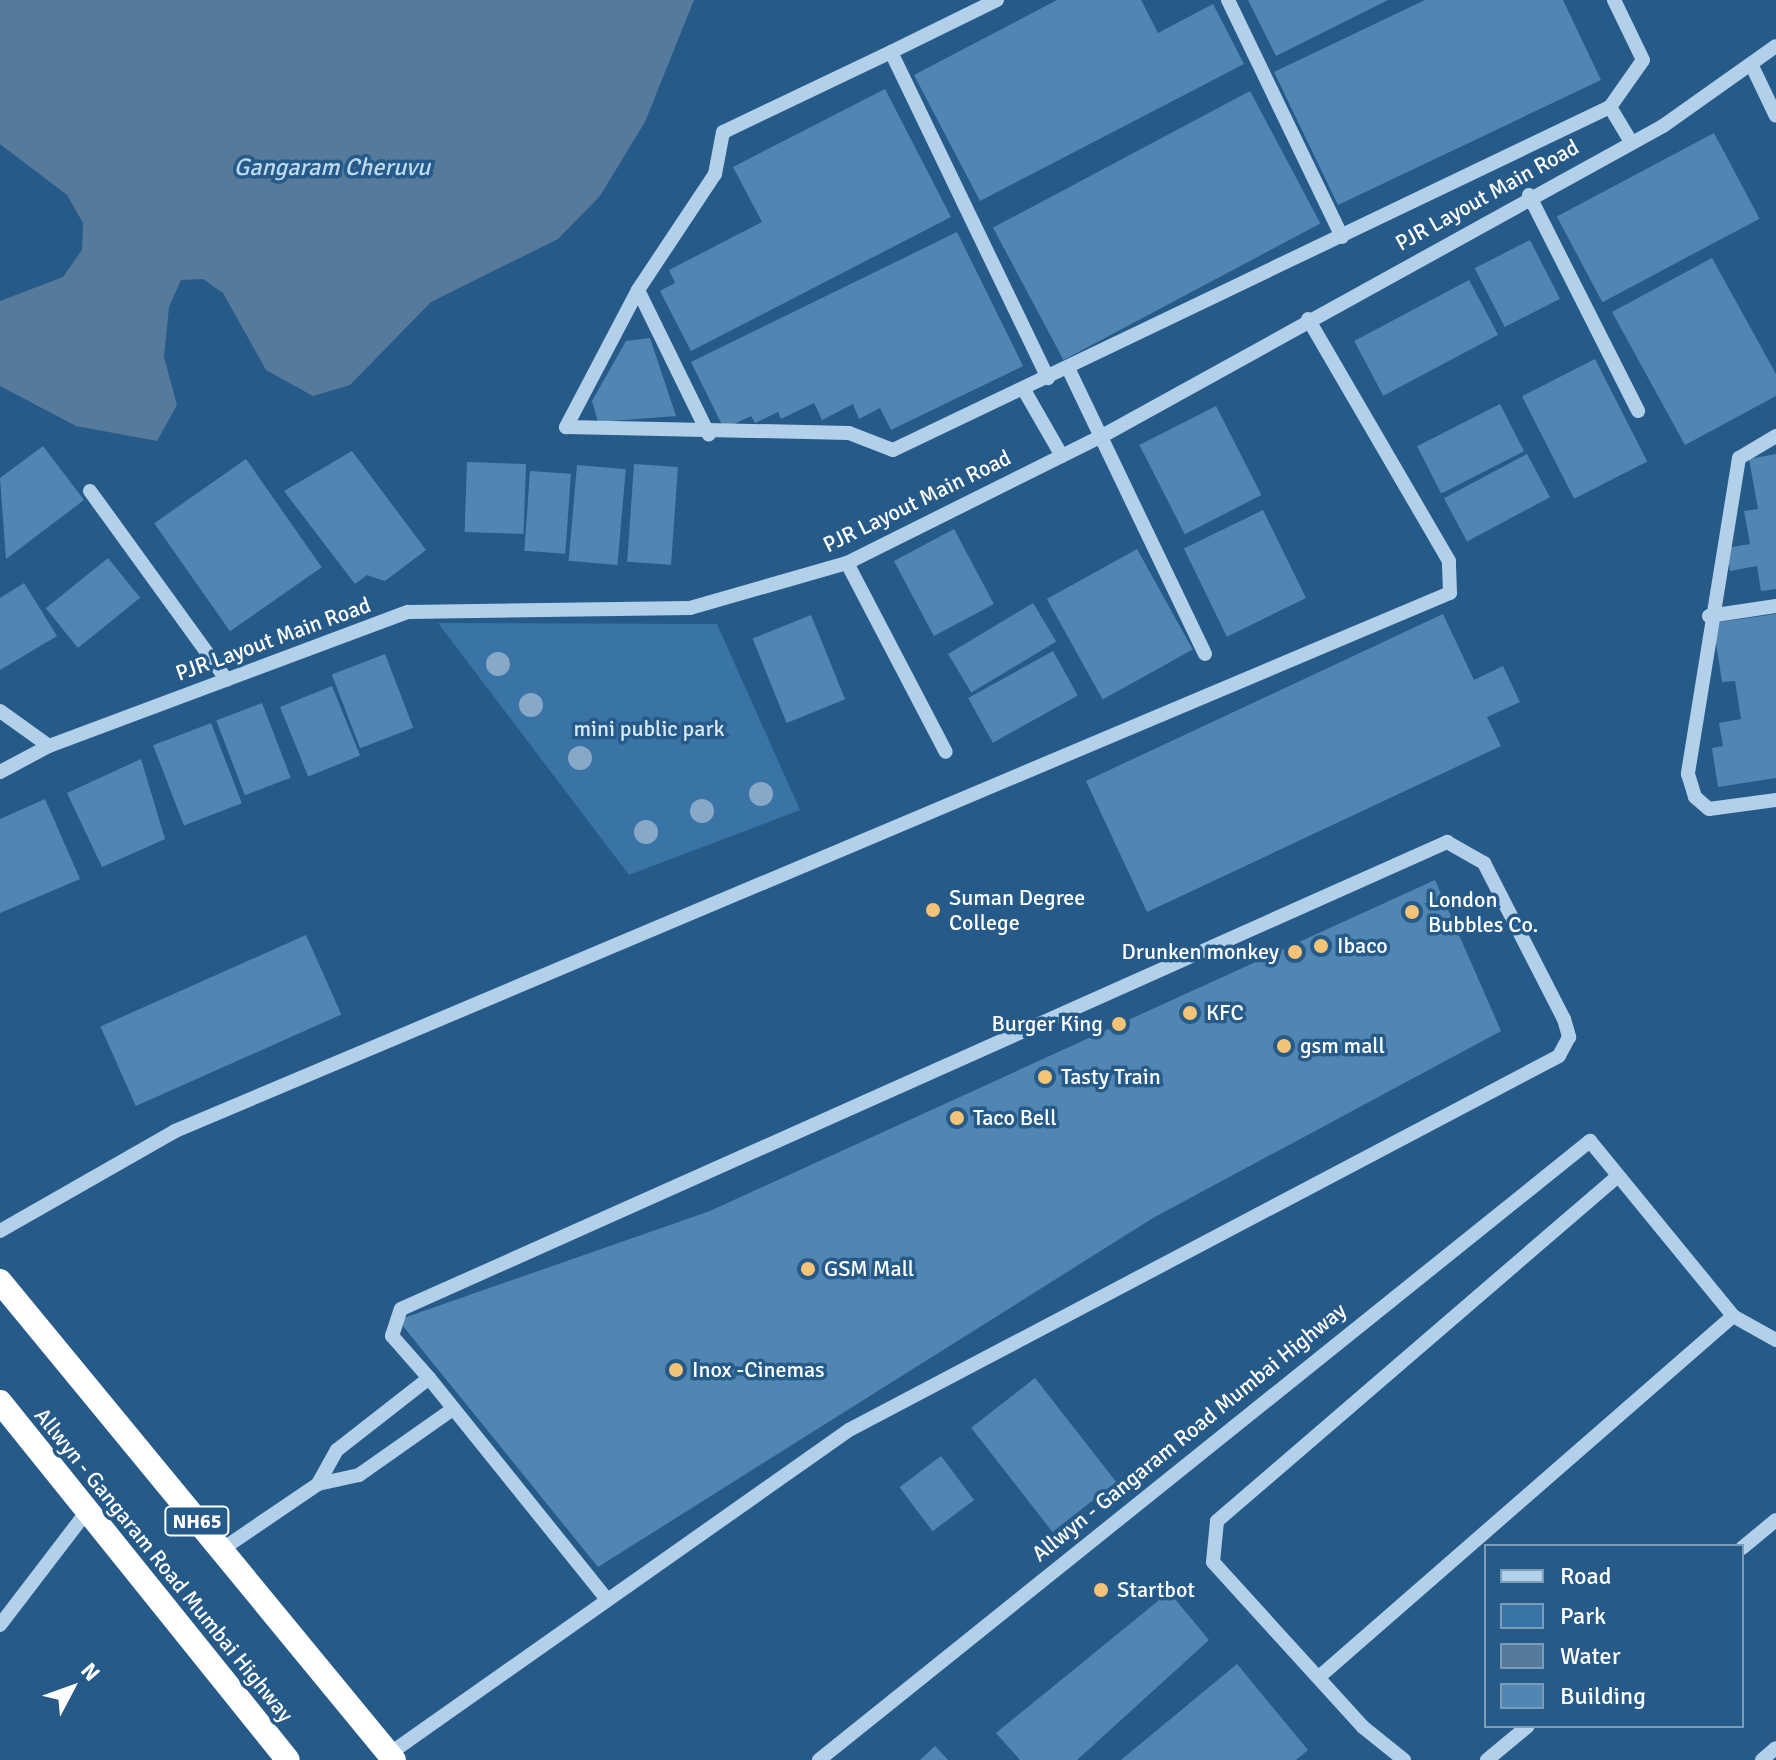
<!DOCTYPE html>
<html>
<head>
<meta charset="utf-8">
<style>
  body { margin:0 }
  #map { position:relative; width:1776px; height:1760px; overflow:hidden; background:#265a89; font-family:Signika,sans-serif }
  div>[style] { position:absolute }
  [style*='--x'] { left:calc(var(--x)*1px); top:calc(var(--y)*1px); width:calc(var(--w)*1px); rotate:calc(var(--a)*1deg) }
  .green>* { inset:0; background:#3a74a6 }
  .water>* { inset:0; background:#567a9b }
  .building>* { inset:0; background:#5286b2; transform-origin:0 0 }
  .minor>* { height:14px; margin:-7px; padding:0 7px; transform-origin:7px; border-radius:7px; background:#b2d0e9 }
  .highway>* { height:24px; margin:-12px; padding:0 12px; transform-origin:12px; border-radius:12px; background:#fff }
  .trees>* { width:24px; height:24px; margin:-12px; border-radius:50%; background:#87a8c6 }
  .dots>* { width:22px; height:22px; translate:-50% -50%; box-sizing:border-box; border:4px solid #265a89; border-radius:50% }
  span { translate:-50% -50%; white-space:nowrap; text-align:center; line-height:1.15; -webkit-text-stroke:7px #265a89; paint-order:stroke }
  .shield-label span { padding:2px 6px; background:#265a89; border:2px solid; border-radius:6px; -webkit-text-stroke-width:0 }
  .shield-label { font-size:20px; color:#fff; font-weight:700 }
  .street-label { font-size:22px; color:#fff }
  .park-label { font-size:22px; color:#d7e8f7 }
  .poi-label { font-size:22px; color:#fff }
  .left { translate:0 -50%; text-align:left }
  .right { translate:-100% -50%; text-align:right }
  .water-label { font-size:24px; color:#bedaf1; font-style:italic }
  .legend { position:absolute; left:1484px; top:1544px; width:260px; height:184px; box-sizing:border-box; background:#265a89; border:2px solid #7d9cb8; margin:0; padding:10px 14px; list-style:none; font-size:24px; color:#fff }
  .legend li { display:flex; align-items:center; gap:16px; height:40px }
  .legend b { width:40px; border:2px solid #7d9cb8 }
  .north { position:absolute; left:32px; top:1648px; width:80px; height:80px; -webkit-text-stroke:6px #265a89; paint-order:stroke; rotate:49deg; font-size:22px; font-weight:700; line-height:32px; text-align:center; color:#fff }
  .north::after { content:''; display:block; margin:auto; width:28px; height:36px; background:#fff; clip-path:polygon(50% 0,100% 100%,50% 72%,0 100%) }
</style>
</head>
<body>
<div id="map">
  <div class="green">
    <div style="clip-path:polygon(438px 623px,717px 624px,800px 810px,629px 875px)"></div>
  </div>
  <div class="water">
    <div style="clip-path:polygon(0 0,694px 0,645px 122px,600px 196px,558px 239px,431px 302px,350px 385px,313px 396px,266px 370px,223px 293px,203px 279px,181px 280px,169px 307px,164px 357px,177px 405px,157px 441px,76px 426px,0 386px,0 301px,63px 277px,82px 250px,83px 223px,67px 195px,0 144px)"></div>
  </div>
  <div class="building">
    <div style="clip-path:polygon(1057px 0,1141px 0,1158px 33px,1213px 4px,1244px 64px,980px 201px,914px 75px)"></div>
    <div style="clip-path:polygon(1248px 0,1388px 0,1276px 56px)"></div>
    <div style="clip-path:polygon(1425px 0,1563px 0,1601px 80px,1338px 205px,1274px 72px)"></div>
    <div style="clip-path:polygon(885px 89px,951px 217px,691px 351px,660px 291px,675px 283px,669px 270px,762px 222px,733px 167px)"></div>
    <div style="left:1250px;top:91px;width:150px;height:291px;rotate:62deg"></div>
    <div style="left:1714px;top:133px;width:97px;height:178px;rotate:62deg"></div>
    <div style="clip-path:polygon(957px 232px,1023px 366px,891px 430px,880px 408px,859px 419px,853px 404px,822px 420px,814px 403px,781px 419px,778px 412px,755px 423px,751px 416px,724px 429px,691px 362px)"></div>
    <div style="left:1530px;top:240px;width:66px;height:62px;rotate:63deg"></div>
    <div style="clip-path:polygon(1712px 258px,1776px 374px,1776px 396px,1685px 445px,1612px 312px)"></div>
    <div style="left:1469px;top:280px;width:62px;height:130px;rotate:62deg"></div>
    <div style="clip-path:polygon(650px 338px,676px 416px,598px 422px,592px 401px,626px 341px)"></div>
    <div style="left:1595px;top:359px;width:115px;height:82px;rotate:63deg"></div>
    <div style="left:1500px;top:404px;width:53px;height:93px;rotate:63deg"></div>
    <div style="left:1216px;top:406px;width:100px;height:86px;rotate:63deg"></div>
    <div style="clip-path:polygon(43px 446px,84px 500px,6px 559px,0 478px)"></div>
    <div style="clip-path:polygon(352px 451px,426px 550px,385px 581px,367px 575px,355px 584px,284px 491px)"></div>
    <div style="left:1527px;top:454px;width:49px;height:94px;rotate:62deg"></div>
    <div style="clip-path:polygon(1776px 454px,1776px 589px,1761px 591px,1757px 566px,1730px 571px,1726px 548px,1750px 544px,1744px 511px,1758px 509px,1749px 459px)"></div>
    <div style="left:246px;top:459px;width:132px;height:112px;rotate:55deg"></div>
    <div style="left:467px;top:462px;width:59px;height:70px;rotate:2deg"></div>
    <div style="left:634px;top:464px;width:44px;height:98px;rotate:4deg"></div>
    <div style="left:577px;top:465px;width:49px;height:96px;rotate:5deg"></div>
    <div style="left:530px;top:471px;width:41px;height:80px;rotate:4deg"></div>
    <div style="left:1263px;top:510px;width:98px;height:88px;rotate:64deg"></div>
    <div style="left:954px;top:529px;width:85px;height:68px;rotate:62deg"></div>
    <div style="left:1137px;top:549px;width:115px;height:103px;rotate:61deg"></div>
    <div style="left:108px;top:558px;width:51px;height:80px;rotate:51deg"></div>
    <div style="clip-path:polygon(24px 583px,57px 636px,0 670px,0 598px)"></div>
    <div style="left:1033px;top:603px;width:45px;height:99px;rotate:59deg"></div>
    <div style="clip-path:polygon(1443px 614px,1474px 680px,1503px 666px,1520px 702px,1487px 717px,1501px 746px,1147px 912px,1086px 781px)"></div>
    <div style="clip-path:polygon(1776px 614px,1776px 778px,1718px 787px,1712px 748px,1723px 746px,1719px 723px,1741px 719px,1735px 681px,1722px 682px,1713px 623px)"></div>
    <div style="left:811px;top:615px;width:91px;height:63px;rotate:68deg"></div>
    <div style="left:1053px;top:651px;width:51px;height:97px;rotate:61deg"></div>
    <div style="left:385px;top:654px;width:79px;height:57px;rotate:69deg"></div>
    <div style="left:332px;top:686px;width:75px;height:56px;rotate:68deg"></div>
    <div style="left:262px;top:703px;width:80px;height:49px;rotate:69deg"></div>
    <div style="left:211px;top:723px;width:86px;height:62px;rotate:69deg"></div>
    <div style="clip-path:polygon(141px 759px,165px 839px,102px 867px,67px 793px)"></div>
    <div style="clip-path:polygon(45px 799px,80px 879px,0 913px,0 819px)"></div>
    <div style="clip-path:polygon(1435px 880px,1501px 1031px,1153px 1218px,598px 1567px,398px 1320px,710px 1211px)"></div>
    <div style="left:306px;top:935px;width:87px;height:225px;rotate:66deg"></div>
    <div style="left:1035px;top:1378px;width:132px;height:81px;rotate:52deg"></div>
    <div style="left:941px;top:1456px;width:55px;height:52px;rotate:53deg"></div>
    <div style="clip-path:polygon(1169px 1592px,1209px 1640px,1077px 1760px,1020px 1760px,996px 1733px)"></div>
    <div style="clip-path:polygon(1237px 1664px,1308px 1750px,1296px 1760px,1121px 1760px)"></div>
    <div style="clip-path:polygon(935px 1746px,948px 1760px,920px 1760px)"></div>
  </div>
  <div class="minor">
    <div style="--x:997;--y:0;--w:118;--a:153.9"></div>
    <div style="--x:891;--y:52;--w:362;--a:64.3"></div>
    <div style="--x:1228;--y:0;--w:263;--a:64.3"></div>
    <div style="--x:891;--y:52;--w:186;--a:154.5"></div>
    <div style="--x:723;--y:132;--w:43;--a:100.8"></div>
    <div style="--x:715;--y:174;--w:139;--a:123.6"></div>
    <div style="--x:638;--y:290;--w:155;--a:117.7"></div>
    <div style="--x:566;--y:427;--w:283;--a:1.2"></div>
    <div style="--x:849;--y:433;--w:47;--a:21.1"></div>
    <div style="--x:893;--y:450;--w:795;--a:-25.57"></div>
    <div style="--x:1610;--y:107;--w:57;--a:-54.9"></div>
    <div style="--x:1643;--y:60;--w:67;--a:-115.8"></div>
    <div style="--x:1752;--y:66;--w:55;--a:64.4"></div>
    <div style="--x:1610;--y:107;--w:41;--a:59"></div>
    <div style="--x:1529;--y:195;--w:242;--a:63.2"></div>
    <div style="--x:638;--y:290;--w:161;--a:63.9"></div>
    <div style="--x:1068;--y:368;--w:317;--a:64.4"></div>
    <div style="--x:1024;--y:390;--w:76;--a:60.1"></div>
    <div style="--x:1776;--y:436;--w:43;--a:149.3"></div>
    <div style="--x:1739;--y:458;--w:320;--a:99.2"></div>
    <div style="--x:1688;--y:774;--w:24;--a:73"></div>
    <div style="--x:1695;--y:797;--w:18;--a:41"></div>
    <div style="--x:1709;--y:809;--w:68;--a:-7.7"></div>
    <div style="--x:90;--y:491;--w:233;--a:54.1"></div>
    <div style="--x:847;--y:563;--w:213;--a:62.4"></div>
    <div style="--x:1709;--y:616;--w:68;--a:-8.5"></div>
    <div style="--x:0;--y:711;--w:60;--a:35.5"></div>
    <div style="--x:0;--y:772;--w:55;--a:-28"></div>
    <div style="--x:49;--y:746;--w:383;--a:-20.5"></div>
    <div style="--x:408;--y:612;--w:282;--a:-0.8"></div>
    <div style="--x:690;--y:608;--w:163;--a:-16"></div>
    <div style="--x:847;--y:563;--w:287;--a:-26.5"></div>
    <div style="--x:1104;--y:435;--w:639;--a:-28.93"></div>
    <div style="--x:1663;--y:126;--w:138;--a:-35.3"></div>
    <div style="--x:0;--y:1231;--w:202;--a:-29.7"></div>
    <div style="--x:175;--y:1131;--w:1384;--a:-22.88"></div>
    <div style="--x:1450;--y:593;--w:32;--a:-92"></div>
    <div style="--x:1449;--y:561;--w:280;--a:-120.2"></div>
    <div style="--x:429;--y:1378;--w:284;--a:51.2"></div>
    <div style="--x:318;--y:1484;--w:42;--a:-12.4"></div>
    <div style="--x:359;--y:1475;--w:115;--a:-35.1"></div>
    <div style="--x:1742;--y:1548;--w:44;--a:-39.5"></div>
    <div style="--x:221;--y:1550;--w:117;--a:-34.2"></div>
    <div style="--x:318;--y:1484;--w:39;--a:-61"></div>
    <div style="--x:337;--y:1450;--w:117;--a:-38"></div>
    <div style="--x:429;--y:1378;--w:56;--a:-131.4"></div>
    <div style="--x:392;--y:1336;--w:28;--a:-72"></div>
    <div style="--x:401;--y:1309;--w:1146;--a:-24.06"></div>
    <div style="--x:1447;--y:842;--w:43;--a:29.6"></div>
    <div style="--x:1484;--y:863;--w:175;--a:62.9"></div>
    <div style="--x:1564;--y:1019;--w:19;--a:74"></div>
    <div style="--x:1569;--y:1037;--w:21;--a:118"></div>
    <div style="--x:1559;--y:1056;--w:802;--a:152.22"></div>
    <div style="--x:849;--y:1430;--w:563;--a:144.84"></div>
    <div style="--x:0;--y:1625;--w:140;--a:-52.6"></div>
    <div style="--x:1319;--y:1677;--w:549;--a:-41.09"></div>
    <div style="--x:819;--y:1760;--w:989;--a:-38.76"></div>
    <div style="--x:1590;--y:1141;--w:226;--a:50.7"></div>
    <div style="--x:1733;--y:1316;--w:49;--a:29.2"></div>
    <div style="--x:1404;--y:1760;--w:53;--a:-141.2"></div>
    <div style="--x:1363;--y:1727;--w:223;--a:-132.3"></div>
    <div style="--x:1213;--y:1562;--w:41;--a:-84.4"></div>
    <div style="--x:1217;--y:1521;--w:529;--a:-40.71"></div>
    <div style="--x:1487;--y:1760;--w:53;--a:-39.7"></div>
    <div style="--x:1762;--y:1760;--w:18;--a:-41"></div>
  </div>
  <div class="highway">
    <div style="--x:0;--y:1281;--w:620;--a:50.56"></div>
    <div style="--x:0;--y:1402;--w:459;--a:51.2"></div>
  </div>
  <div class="trees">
    <div style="left:498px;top:664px"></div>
    <div style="left:531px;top:705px"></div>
    <div style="left:580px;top:758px"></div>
    <div style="left:761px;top:794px"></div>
    <div style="left:702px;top:811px"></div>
    <div style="left:646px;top:832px"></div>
  </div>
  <div class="dots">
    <div style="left:933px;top:910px;background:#f3c477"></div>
    <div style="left:1412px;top:912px;background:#f3c477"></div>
    <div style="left:1321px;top:946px;background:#f3c477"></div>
    <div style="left:1295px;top:952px;background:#f3c477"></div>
    <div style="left:1190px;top:1013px;background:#f3c477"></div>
    <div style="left:1119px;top:1024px;background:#f3c477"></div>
    <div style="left:1284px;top:1046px;background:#f3c477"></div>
    <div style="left:1045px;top:1077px;background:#f3c477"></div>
    <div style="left:957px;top:1118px;background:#f3c477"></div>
    <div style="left:808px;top:1269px;background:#f3c477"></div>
    <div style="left:676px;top:1370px;background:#f3c477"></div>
    <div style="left:1101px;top:1590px;background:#f3c477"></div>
  </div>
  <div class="shield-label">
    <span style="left:197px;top:1521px">NH65</span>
  </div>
  <div class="street-label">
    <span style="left:1487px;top:195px;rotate:-29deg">PJR Layout Main Road</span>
    <span style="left:917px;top:501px;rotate:-26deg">PJR Layout Main Road</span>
    <span style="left:273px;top:639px;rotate:-20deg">PJR Layout Main Road</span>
    <span style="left:1189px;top:1432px;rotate:-39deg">Allwyn - Gangaram Road Mumbai Highway</span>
    <span style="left:164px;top:1565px;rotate:51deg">Allwyn - Gangaram Road Mumbai Highway</span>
  </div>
  <div class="park-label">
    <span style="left:649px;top:729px">mini public park</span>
  </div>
  <div class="poi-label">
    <span class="left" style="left:949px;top:910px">Suman Degree<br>College</span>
    <span class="left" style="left:1428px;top:912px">London<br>Bubbles Co.</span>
    <span class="left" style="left:1337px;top:946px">Ibaco</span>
    <span class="right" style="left:1279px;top:952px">Drunken monkey</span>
    <span class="left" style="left:1206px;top:1013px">KFC</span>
    <span class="right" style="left:1103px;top:1024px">Burger King</span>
    <span class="left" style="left:1300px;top:1046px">gsm mall</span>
    <span class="left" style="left:1061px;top:1077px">Tasty Train</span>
    <span class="left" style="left:973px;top:1118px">Taco Bell</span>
    <span class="left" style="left:824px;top:1269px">GSM Mall</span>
    <span class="left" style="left:692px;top:1370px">Inox -Cinemas</span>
    <span class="left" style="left:1117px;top:1590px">Startbot</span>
  </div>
  <div class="water-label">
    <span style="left:332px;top:168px">Gangaram Cheruvu</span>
  </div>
  <ul class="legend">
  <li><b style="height:10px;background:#b2d0e9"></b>Road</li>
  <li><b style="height:22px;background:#3a74a6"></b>Park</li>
  <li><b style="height:22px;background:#567a9b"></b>Water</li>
  <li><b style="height:22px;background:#5286b2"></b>Building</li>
  </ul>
  <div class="north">N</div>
</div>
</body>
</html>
